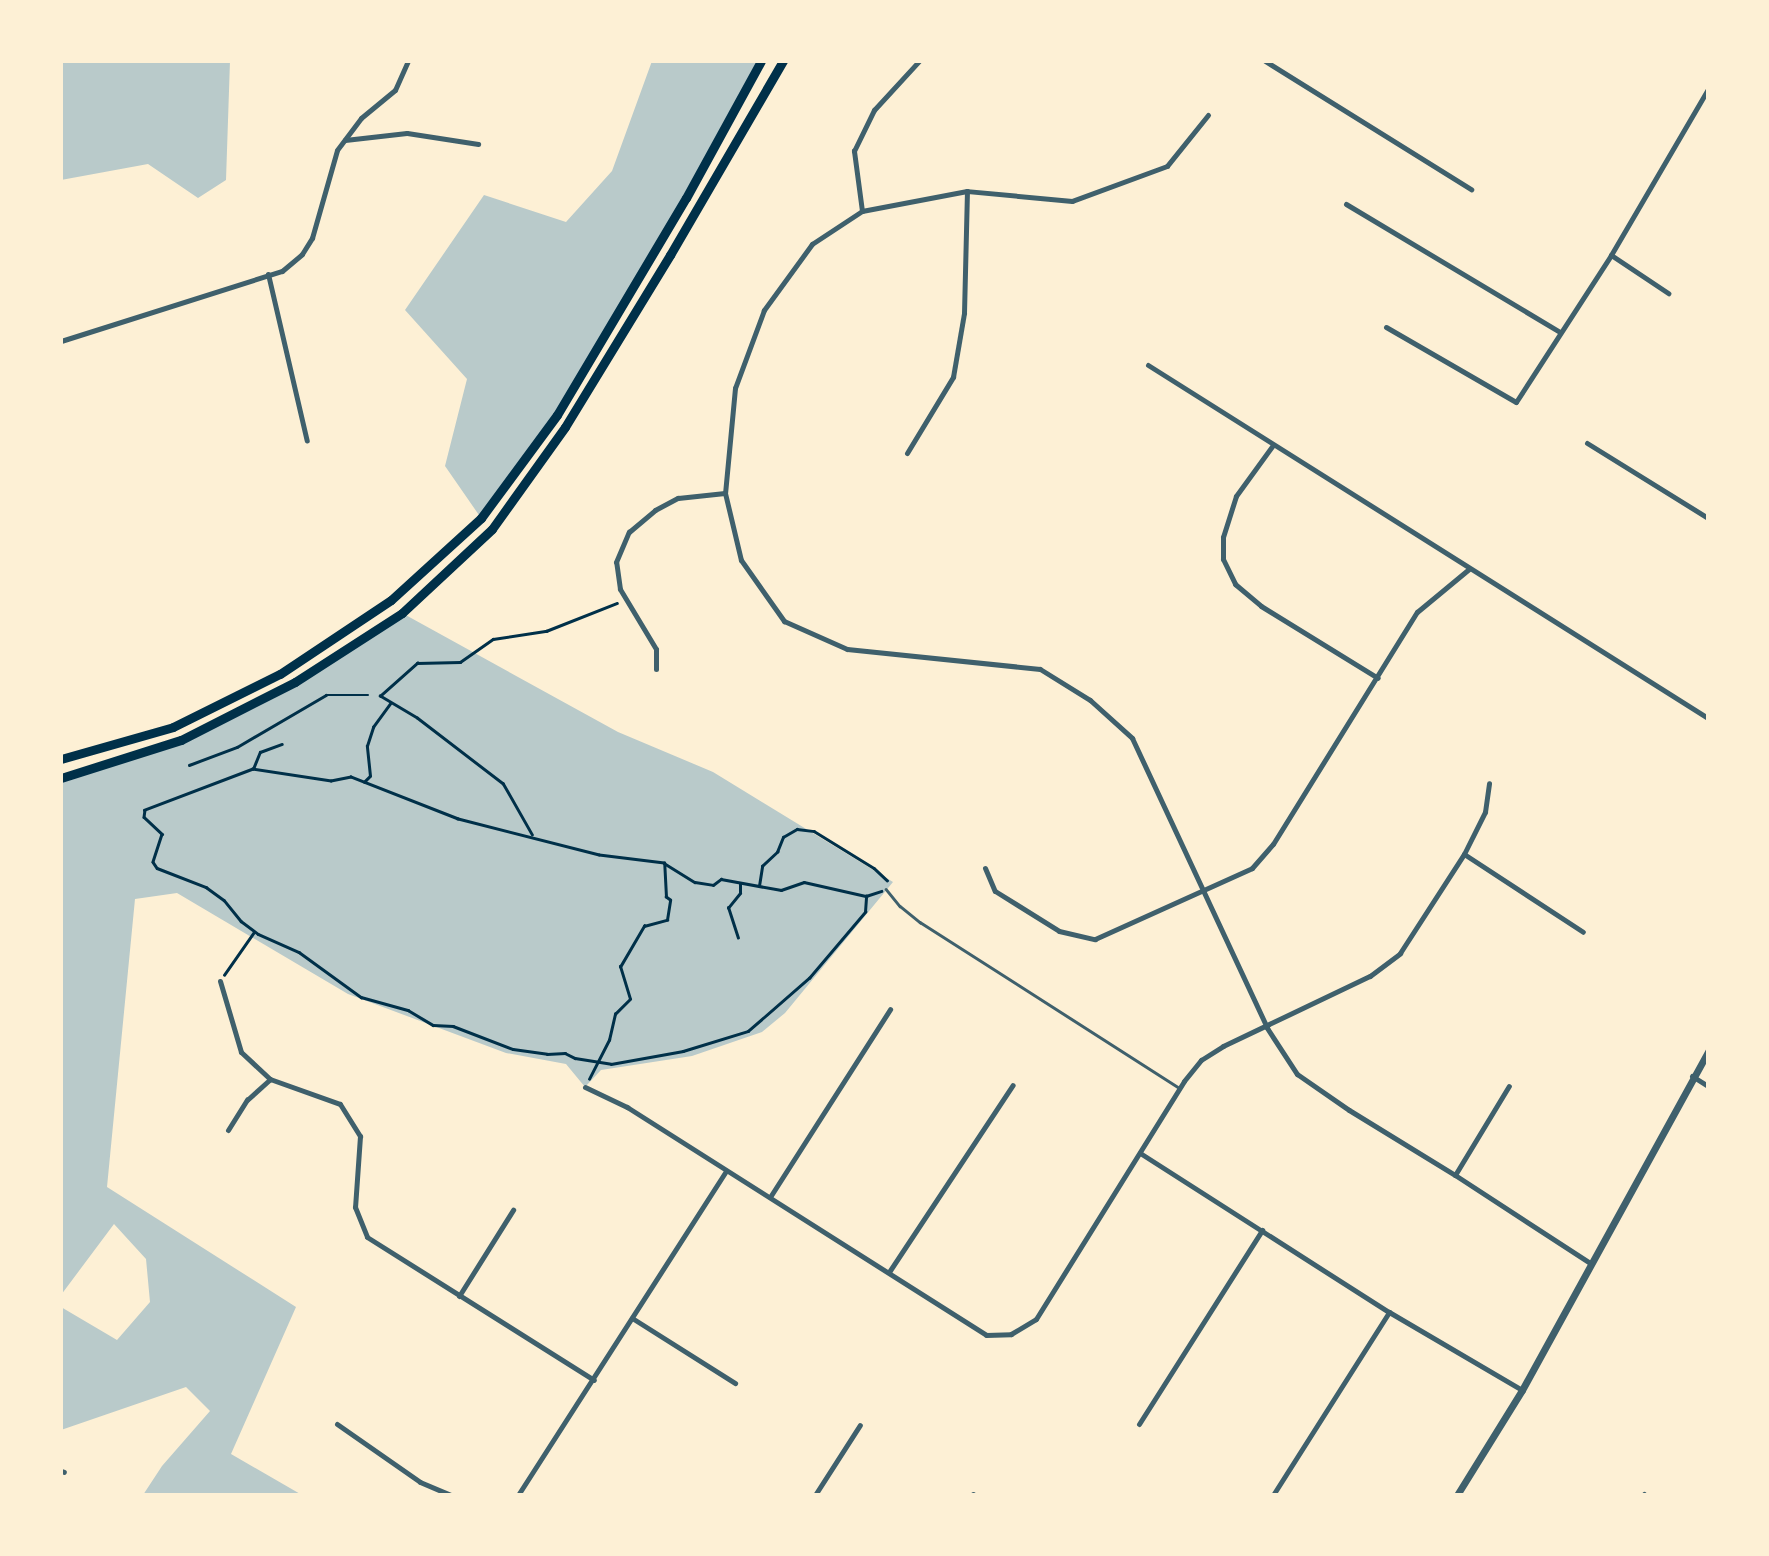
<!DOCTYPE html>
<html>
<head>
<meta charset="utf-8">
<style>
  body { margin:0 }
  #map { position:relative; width:1769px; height:1556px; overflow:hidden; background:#fdf0d5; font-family:"Noto Sans",sans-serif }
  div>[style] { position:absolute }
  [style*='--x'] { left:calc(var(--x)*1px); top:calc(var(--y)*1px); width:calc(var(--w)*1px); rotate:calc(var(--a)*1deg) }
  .green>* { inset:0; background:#b9caca }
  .path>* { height:2.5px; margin:-1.25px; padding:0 1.25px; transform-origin:1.25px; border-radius:1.25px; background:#003049 }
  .service>* { height:2.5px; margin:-1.25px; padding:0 1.25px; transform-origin:1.25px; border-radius:1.25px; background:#3f606c }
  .minor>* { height:5px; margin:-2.5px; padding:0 2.5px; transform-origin:2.5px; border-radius:2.5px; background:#3f606c }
  .tertiary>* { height:7px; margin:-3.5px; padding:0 3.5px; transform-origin:3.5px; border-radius:3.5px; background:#3f606c }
  .primary>* { height:9px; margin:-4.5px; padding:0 4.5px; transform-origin:4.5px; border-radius:4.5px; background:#003049 }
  span { translate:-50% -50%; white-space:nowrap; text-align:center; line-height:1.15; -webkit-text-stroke:5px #fdf0d5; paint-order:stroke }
  .frame { position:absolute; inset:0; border:63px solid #fdf0d5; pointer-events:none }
</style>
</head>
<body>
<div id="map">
  <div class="green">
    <div style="clip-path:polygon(61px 61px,230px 61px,226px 180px,198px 198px,148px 164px,61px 180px)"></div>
    <div style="clip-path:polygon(652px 61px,761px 61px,557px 415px,481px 518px,445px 466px,467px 379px,405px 310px,484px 195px,566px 222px,612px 171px)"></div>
    <div style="clip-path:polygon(402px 613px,618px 732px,713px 772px,893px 882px,785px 1013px,762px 1032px,692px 1056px,601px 1070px,585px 1087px,566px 1064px,506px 1053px,348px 994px,177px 893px,135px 899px,107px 1187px,296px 1307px,231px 1454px,302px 1495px,143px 1495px,162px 1466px,210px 1411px,186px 1387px,61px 1430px,61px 1307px,117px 1340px,150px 1302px,146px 1259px,114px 1224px,61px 1295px,61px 778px,181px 740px,295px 682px)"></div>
  </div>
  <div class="path">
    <div style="--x:189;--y:765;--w:51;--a:-20.6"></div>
    <div style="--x:237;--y:747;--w:103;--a:-30.3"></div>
    <div style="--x:326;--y:695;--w:42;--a:0"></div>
    <div style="--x:253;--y:769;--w:18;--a:-68"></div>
    <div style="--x:260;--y:752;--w:23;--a:-20"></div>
    <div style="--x:364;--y:782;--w:8;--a:-45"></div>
    <div style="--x:370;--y:776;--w:30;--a:-96"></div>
    <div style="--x:367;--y:746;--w:20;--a:-72"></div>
    <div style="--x:373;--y:727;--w:29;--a:-54"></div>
    <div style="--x:532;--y:835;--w:59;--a:-119.6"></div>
    <div style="--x:503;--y:784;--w:108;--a:-142.5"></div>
    <div style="--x:417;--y:718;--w:43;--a:-149.3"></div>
    <div style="--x:380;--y:696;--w:50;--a:-41.7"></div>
    <div style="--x:417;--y:663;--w:43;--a:-1.3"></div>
    <div style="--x:460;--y:662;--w:40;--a:-34.9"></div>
    <div style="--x:493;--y:639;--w:54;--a:-8.6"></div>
    <div style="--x:546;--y:631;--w:76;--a:-21.5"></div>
    <div style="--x:664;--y:863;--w:65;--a:-173"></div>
    <div style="--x:599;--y:855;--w:146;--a:-165.7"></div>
    <div style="--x:458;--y:819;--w:115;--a:-158.6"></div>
    <div style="--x:351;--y:777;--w:20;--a:169"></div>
    <div style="--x:331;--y:781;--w:79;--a:-171.3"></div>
    <div style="--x:253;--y:769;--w:116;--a:159.2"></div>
    <div style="--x:145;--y:810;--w:7;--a:98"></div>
    <div style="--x:144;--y:817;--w:25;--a:43"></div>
    <div style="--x:162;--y:834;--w:29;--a:108"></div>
    <div style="--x:153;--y:862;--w:7;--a:56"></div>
    <div style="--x:157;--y:868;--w:53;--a:21.2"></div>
    <div style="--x:206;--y:887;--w:22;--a:36"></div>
    <div style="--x:224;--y:900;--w:27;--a:51"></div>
    <div style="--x:241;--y:921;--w:21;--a:37"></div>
    <div style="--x:258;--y:934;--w:45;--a:23.7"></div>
    <div style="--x:299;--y:952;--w:77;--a:36"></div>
    <div style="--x:361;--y:997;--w:49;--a:15.5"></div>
    <div style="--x:408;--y:1010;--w:29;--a:31"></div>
    <div style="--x:433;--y:1025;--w:20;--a:3"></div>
    <div style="--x:453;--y:1026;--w:64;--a:21"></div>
    <div style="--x:513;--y:1049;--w:34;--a:8"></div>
    <div style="--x:547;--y:1054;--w:18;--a:-3"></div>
    <div style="--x:565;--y:1053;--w:11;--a:27"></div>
    <div style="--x:575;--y:1058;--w:36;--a:9"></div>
    <div style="--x:611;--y:1064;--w:73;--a:-10.2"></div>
    <div style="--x:683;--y:1051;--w:68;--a:-17.1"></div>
    <div style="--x:748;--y:1031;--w:81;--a:-41"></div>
    <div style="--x:809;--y:978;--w:87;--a:-49.7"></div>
    <div style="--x:865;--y:912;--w:16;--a:-86"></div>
    <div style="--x:664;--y:863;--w:36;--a:32"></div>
    <div style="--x:695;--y:882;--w:18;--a:9"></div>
    <div style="--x:713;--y:885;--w:10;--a:-37"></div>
    <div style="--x:721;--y:879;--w:61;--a:10.4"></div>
    <div style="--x:781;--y:890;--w:24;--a:-19"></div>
    <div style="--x:804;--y:882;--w:64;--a:12.7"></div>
    <div style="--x:866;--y:896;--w:16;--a:-18"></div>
    <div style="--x:759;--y:886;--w:20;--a:-81"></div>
    <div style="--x:762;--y:866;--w:21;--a:-43"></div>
    <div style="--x:777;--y:852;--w:16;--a:-68"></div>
    <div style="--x:783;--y:837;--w:16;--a:-30"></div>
    <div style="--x:797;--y:829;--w:17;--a:7"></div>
    <div style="--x:814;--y:831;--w:70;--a:31.7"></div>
    <div style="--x:874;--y:868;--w:18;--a:43"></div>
    <div style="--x:738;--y:938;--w:32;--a:-108"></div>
    <div style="--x:728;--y:908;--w:19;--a:-51"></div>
    <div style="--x:740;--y:893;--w:9;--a:-90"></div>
    <div style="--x:224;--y:975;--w:52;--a:-55.1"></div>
    <div style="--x:589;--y:1079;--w:44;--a:-62.9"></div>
    <div style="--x:609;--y:1040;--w:27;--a:-77"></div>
    <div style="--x:615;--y:1014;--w:21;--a:-45"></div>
    <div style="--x:630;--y:999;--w:34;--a:-107"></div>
    <div style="--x:620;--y:967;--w:48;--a:-59.7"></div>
    <div style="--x:644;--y:926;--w:24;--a:-15"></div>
    <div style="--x:667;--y:920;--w:20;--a:-81"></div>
    <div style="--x:670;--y:900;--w:5;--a:-143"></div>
    <div style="--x:666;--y:897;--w:34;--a:-93"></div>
  </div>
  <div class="service">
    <div style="--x:886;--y:889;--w:22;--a:51"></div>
    <div style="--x:900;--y:906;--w:26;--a:39"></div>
    <div style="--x:920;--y:922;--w:308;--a:32.6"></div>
  </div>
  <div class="minor">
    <div style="--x:1265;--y:61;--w:243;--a:31.9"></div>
    <div style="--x:1208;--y:115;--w:65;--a:128.8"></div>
    <div style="--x:1167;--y:166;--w:101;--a:159.8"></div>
    <div style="--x:1072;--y:201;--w:105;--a:-174.6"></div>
    <div style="--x:967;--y:191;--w:107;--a:169.2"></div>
    <div style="--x:862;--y:211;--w:60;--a:146.6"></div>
    <div style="--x:812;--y:244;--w:82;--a:126"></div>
    <div style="--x:764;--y:310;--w:83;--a:110.4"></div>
    <div style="--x:735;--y:388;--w:105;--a:95.4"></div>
    <div style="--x:725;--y:493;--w:69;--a:76.6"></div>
    <div style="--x:741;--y:560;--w:75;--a:54.8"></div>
    <div style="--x:784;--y:621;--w:69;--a:24"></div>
    <div style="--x:847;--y:649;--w:194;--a:5.9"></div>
    <div style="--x:1040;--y:669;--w:59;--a:31.8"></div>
    <div style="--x:1090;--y:700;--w:57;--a:42.1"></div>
    <div style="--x:1132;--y:738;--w:320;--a:65"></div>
    <div style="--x:1267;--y:1028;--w:55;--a:56.9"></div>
    <div style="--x:1297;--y:1074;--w:63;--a:34.7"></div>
    <div style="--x:1349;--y:1110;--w:124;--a:31.5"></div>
    <div style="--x:1455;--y:1175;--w:161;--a:33.1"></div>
    <div style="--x:345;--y:140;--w:62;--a:-6.4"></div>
    <div style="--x:407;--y:133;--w:72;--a:8.8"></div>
    <div style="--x:1346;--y:204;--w:249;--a:30.9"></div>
    <div style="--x:862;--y:211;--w:61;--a:-97.6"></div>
    <div style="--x:854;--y:151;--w:46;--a:-64"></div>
    <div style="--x:874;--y:110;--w:67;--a:-47.4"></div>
    <div style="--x:1611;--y:255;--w:69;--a:33.7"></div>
    <div style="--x:268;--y:274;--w:171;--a:76.9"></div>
    <div style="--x:1386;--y:327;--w:150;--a:30"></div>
    <div style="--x:1516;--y:402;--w:175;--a:-57.1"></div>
    <div style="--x:1611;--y:255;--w:192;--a:-59.7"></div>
    <div style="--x:61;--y:341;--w:232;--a:-17.6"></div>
    <div style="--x:282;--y:271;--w:26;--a:-40"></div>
    <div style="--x:302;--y:254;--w:19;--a:-58"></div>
    <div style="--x:312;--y:238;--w:91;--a:-74.1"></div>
    <div style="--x:337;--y:150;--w:40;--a:-53"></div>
    <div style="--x:361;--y:118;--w:44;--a:-39.5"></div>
    <div style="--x:395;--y:90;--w:32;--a:-66"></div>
    <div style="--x:1148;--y:365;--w:662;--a:32.23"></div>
    <div style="--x:1587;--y:443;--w:142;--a:31.8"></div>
    <div style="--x:1273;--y:445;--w:63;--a:126"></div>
    <div style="--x:1236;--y:496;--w:43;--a:107.6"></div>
    <div style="--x:1223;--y:537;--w:22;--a:90"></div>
    <div style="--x:1223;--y:559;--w:28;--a:64"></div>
    <div style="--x:1235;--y:584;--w:34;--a:40"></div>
    <div style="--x:1261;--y:606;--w:137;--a:31.6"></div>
    <div style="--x:907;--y:453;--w:89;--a:-58.8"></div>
    <div style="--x:953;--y:377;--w:65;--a:-80.2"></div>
    <div style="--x:964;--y:313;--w:122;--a:-88.6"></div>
    <div style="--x:656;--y:669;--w:20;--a:-90"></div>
    <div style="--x:656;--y:649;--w:70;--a:-121"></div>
    <div style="--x:620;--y:589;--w:27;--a:-98"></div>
    <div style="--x:616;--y:562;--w:33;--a:-67"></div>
    <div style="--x:629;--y:532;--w:34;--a:-40"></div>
    <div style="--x:655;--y:510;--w:26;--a:-28"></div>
    <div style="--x:678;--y:498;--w:47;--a:-6.1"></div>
    <div style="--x:1464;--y:854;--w:142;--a:33.2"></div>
    <div style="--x:985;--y:868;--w:25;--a:67"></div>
    <div style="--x:995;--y:891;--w:75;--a:32"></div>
    <div style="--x:1059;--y:931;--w:37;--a:13"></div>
    <div style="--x:1095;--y:939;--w:172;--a:-24.3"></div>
    <div style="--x:1252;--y:868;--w:32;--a:-49"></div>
    <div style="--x:1273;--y:844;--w:273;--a:-58.2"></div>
    <div style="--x:1417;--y:612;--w:67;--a:-39.6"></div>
    <div style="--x:220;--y:981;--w:74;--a:73.5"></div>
    <div style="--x:241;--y:1052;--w:40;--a:43"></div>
    <div style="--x:270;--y:1079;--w:74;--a:19.7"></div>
    <div style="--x:340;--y:1104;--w:38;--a:58"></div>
    <div style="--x:360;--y:1136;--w:71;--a:94"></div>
    <div style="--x:355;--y:1207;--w:32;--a:68"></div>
    <div style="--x:367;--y:1237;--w:268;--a:32.2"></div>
    <div style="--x:1692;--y:1076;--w:19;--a:32"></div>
    <div style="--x:585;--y:1087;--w:47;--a:25.5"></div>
    <div style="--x:627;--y:1107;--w:425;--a:32.4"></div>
    <div style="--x:986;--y:1335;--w:25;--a:-2"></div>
    <div style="--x:1011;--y:1334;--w:29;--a:-31"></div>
    <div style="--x:1036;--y:1319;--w:280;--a:-58.1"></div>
    <div style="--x:1184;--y:1081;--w:27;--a:-51"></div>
    <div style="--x:1201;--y:1060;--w:26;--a:-32"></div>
    <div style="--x:1223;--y:1046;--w:163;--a:-25.5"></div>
    <div style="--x:1370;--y:976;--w:38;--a:-37"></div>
    <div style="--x:1400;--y:953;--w:118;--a:-57.1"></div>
    <div style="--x:1464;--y:854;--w:47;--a:-63.4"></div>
    <div style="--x:1485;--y:812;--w:29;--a:-82"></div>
    <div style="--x:228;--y:1130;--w:36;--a:-58"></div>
    <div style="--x:247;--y:1100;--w:31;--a:-42"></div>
    <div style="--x:1140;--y:1153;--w:295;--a:32.6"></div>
    <div style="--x:1389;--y:1312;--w:154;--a:30.4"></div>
    <div style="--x:1455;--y:1175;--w:104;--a:-58.8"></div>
    <div style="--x:770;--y:1197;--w:223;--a:-57.4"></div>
    <div style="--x:889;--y:1272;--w:224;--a:-56.5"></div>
    <div style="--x:459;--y:1296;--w:102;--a:-57.9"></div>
    <div style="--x:632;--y:1318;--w:122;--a:32.3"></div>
    <div style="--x:337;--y:1424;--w:101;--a:34.9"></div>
    <div style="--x:420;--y:1482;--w:33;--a:23"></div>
    <div style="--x:1139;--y:1424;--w:230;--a:-57.6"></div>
    <div style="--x:61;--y:1471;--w:3;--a:18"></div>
    <div style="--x:1644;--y:1494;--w:1;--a:45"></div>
    <div style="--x:518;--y:1495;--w:385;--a:-57.3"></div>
    <div style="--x:815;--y:1495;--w:83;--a:-57.3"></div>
    <div style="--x:973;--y:1495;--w:1;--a:-90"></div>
    <div style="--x:1273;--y:1495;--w:217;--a:-57.6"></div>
  </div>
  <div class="tertiary">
    <div style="--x:1457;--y:1495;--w:123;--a:-58.2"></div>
    <div style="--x:1522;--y:1390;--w:387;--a:-61.2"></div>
  </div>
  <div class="primary">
    <div style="--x:61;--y:759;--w:116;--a:-15.9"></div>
    <div style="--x:173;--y:727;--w:119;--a:-26.4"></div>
    <div style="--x:280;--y:674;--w:133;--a:-33.7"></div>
    <div style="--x:391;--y:600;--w:122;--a:-42.3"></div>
    <div style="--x:481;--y:518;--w:128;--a:-53.6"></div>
    <div style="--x:557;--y:415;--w:252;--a:-59.3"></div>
    <div style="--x:686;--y:198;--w:156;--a:-61.3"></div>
    <div style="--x:61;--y:778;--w:126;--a:-17.6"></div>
    <div style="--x:181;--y:740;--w:128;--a:-27"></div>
    <div style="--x:295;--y:682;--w:127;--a:-32.8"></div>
    <div style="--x:402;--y:613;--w:123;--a:-43"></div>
    <div style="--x:492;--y:529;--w:125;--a:-54.4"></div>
    <div style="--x:565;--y:427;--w:202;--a:-58.6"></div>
    <div style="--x:670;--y:255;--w:225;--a:-59.8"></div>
  </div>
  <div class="frame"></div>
</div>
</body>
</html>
